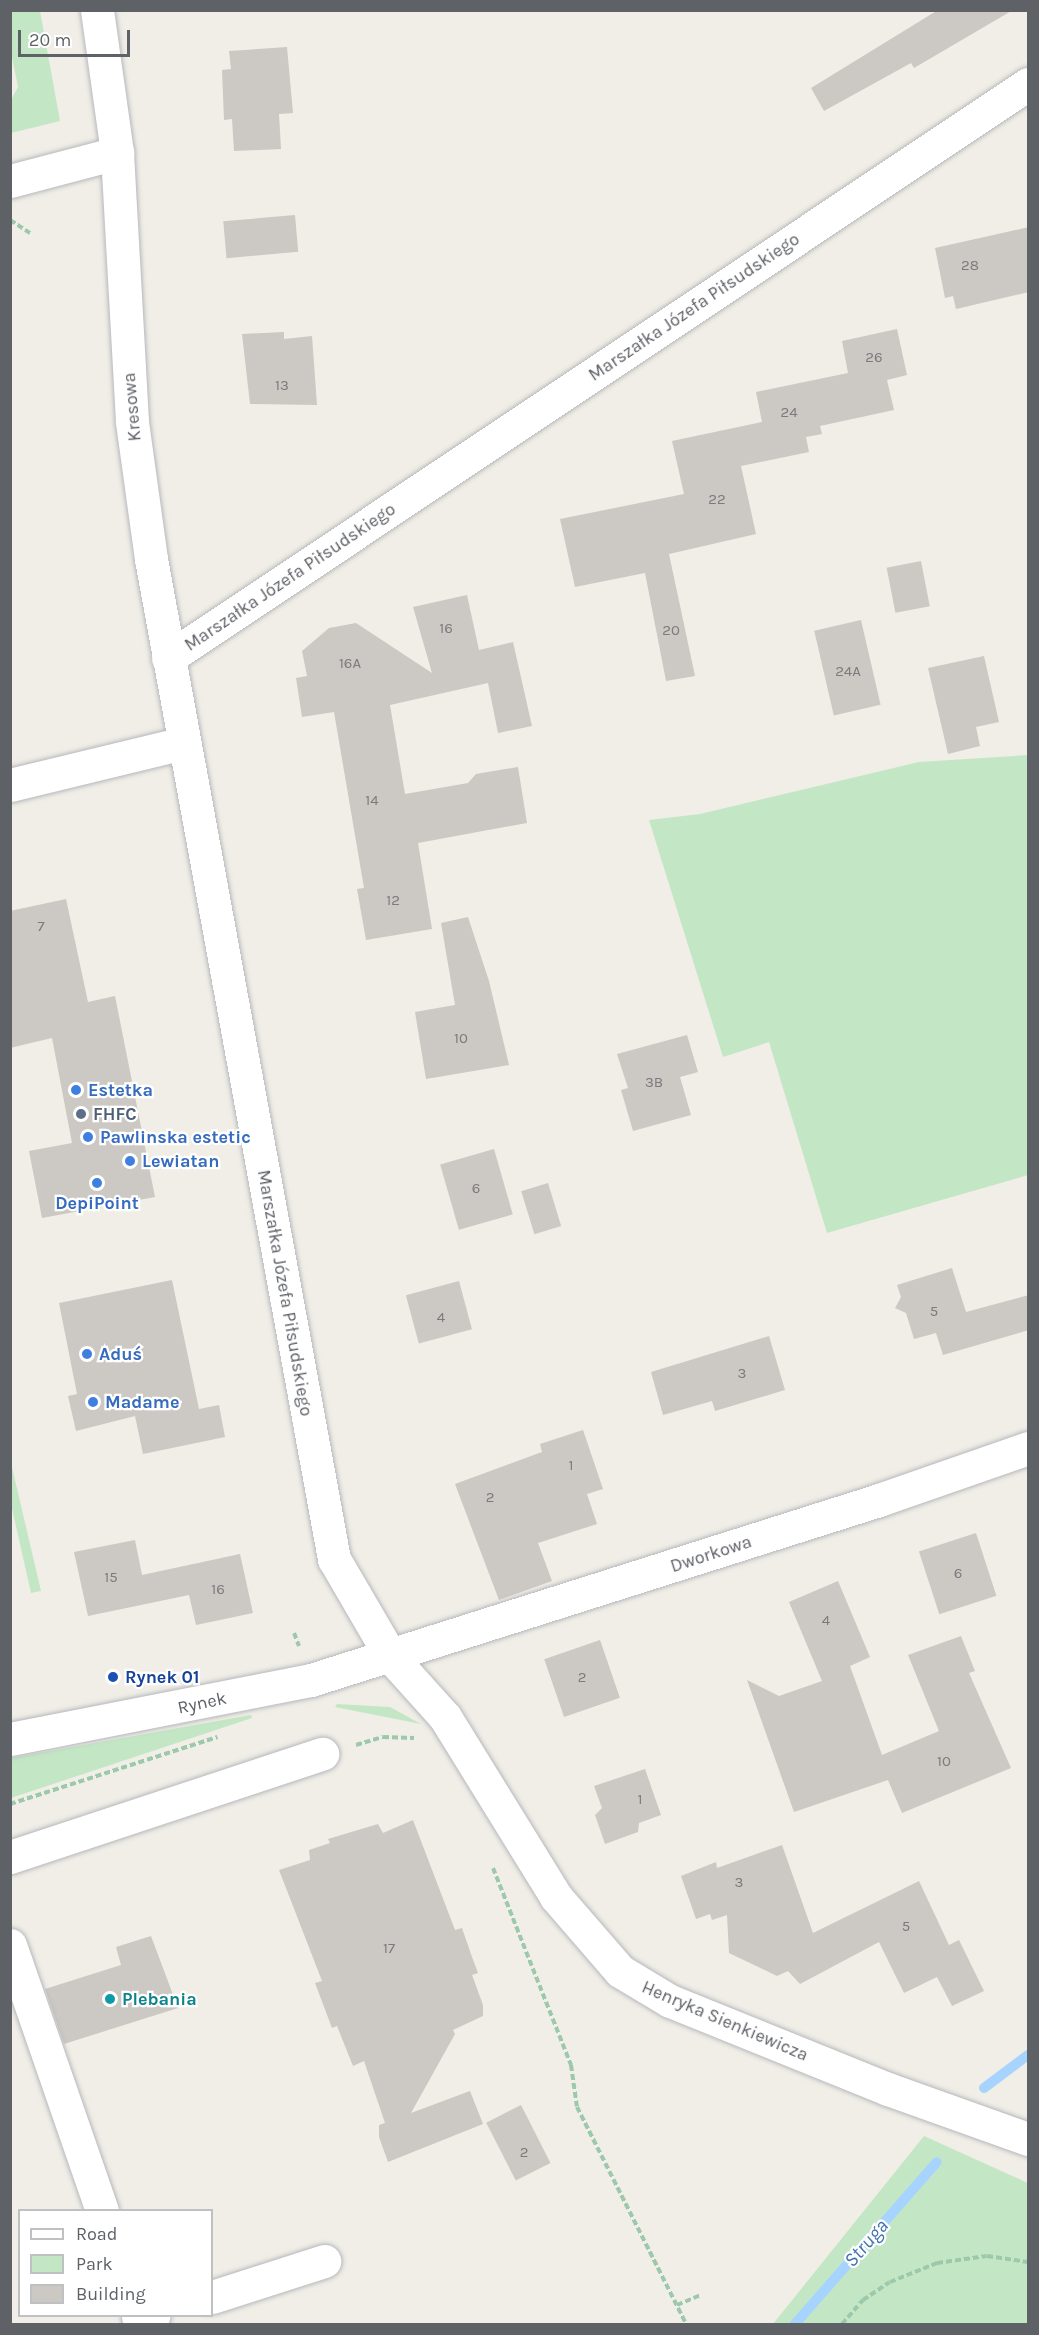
<!DOCTYPE html>
<html>
<head>
<meta charset="utf-8">
<style>
  body { margin:0 }
  #map { position:relative; width:1039px; height:2335px; overflow:hidden; background:#f0eee6; font-family:Karla,sans-serif }
  div>[style] { position:absolute }
  [style*='--x'] { left:calc(var(--x)*1px); top:calc(var(--y)*1px); width:calc(var(--w)*1px); rotate:calc(var(--a)*1deg) }
  .green>* { inset:0; background:#c3e7c5 }
  .stream>* { height:10px; margin:-5px; padding:0 5px; transform-origin:5px; border-radius:5px; background:#a7d4ff }
  .building>* { inset:0; background:#ccc8c3; transform-origin:0 0 }
  .path>* { height:4px; margin-top:-2px; transform-origin:0; background:repeating-linear-gradient(90deg,#9cc8ab 0 6px,transparent 0 9px) }
  .roads { filter:drop-shadow(0 0 2px #b6b8bd) drop-shadow(0 0 2px #b6b8bd) }
  .minor>* { height:33px; margin:-16.5px; padding:0 16.5px; transform-origin:16.5px; border-radius:16.5px; background:#fff }
  .dots>* { width:16px; height:16px; translate:-50% -50%; box-sizing:border-box; border:3px solid #fff; border-radius:50% }
  span { translate:-50% -50%; white-space:nowrap; text-align:center; line-height:1.15; -webkit-text-stroke:4.5px #fff; paint-order:stroke }
  .number-label { font-size:15px; color:#7a7b7d }
  .number-label span { -webkit-text-stroke-width:0 }
  .street-label { font-size:18px; color:#5e6166 }
  .shop-label { font-size:18px; color:#366cbe; font-weight:700 }
  .left { translate:0 -50%; text-align:left }
  .service-label { font-size:18px; color:#4e5e75; font-weight:700 }
  .transit-label { font-size:18px; color:#164399; font-weight:700 }
  .culture-label { font-size:18px; color:#0d838f; font-weight:700 }
  .water-label { font-size:20px; color:#4273b2; font-style:italic }
  .frame { position:absolute; inset:0; border:12px solid #5e6166; pointer-events:none }
  .legend { position:absolute; left:18px; top:2209px; width:195px; height:108px; box-sizing:border-box; background:#fff; border:2px solid #bfc0c2; margin:0; padding:8px 10px; list-style:none; font-size:18px; color:#5e6166 }
  .legend li { display:flex; align-items:center; gap:12px; height:30px }
  .legend b { width:30px; border:2px solid #bfc0c2 }
  .scale { position:absolute; left:18px; top:30px; width:112px; height:27px; box-sizing:border-box; border:3px solid #5e6166; border-top:0; padding-left:8px; font-size:18px; line-height:21px; white-space:nowrap; color:#5e6166; -webkit-text-stroke:4px #fff; paint-order:stroke }
</style>
</head>
<body>
<div id="map">
  <div class="green">
    <div style="clip-path:polygon(10px 11px,40px 11px,60px 121px,11px 133px,11px 100px,18px 87px,11px 52px)"></div>
    <div style="clip-path:polygon(1028px 755px,1028px 1175px,827px 1233px,769px 1042px,723px 1057px,649px 820px,700px 814px,919px 762px)"></div>
    <div style="clip-path:polygon(11px 1463px,41px 1591px,31px 1593px,11px 1504px)"></div>
    <div style="clip-path:polygon(337px 1704px,390px 1707px,421px 1724px,335px 1707px)"></div>
    <div style="clip-path:polygon(251px 1715px,252px 1718px,11px 1798px,11px 1758px)"></div>
    <div style="clip-path:polygon(924px 2136px,1028px 2183px,1028px 2324px,773px 2324px)"></div>
  </div>
  <div class="stream">
    <div style="--x:984;--y:2088;--w:55;--a:-36.9"></div>
    <div style="--x:795;--y:2324;--w:215;--a:-48.8"></div>
  </div>
  <div class="building">
    <div style="clip-path:polygon(938px 10px,1013px 10px,914px 68px,911px 63px,824px 111px,811px 88px)"></div>
    <div style="clip-path:polygon(287px 47px,293px 113px,279px 114px,281px 149px,234px 151px,232px 119px,224px 120px,222px 70px,231px 69px,229px 51px)"></div>
    <div style="left:295px;top:215px;width:37px;height:72px;rotate:85deg"></div>
    <div style="clip-path:polygon(1029px 227px,1029px 292px,956px 309px,953px 296px,945px 298px,935px 248px)"></div>
    <div style="clip-path:polygon(897px 329px,907px 375px,887px 380px,894px 410px,820px 426px,822px 434px,806px 437px,809px 452px,741px 466px,756px 534px,669px 554px,695px 676px,666px 681px,645px 573px,575px 587px,560px 519px,684px 494px,672px 441px,762px 422px,756px 392px,848px 373px,842px 341px)"></div>
    <div style="clip-path:polygon(284px 332px,284px 339px,312px 336px,317px 405px,250px 404px,242px 334px)"></div>
    <div style="left:921px;top:561px;width:46px;height:35px;rotate:79deg"></div>
    <div style="clip-path:polygon(467px 595px,479px 650px,513px 642px,532px 726px,498px 733px,488px 683px,390px 705px,405px 794px,468px 783px,476px 774px,518px 767px,527px 823px,418px 843px,432px 929px,366px 940px,357px 889px,364px 888px,334px 712px,302px 717px,296px 678px,307px 676px,302px 651px,329px 628px,356px 623px,432px 673px,413px 607px)"></div>
    <div style="left:861px;top:620px;width:87px;height:48px;rotate:77deg"></div>
    <div style="clip-path:polygon(984px 656px,999px 722px,976px 727px,980px 746px,948px 754px,928px 668px)"></div>
    <div style="clip-path:polygon(66px 899px,88px 1002px,115px 996px,155px 1197px,42px 1218px,29px 1151px,72px 1143px,52px 1038px,10px 1048px,10px 911px)"></div>
    <div style="clip-path:polygon(468px 917px,489px 981px,509px 1065px,426px 1079px,415px 1012px,455px 1005px,441px 923px)"></div>
    <div style="clip-path:polygon(687px 1035px,698px 1072px,680px 1077px,691px 1115px,633px 1131px,621px 1090px,628px 1088px,617px 1054px)"></div>
    <div style="left:494px;top:1149px;width:68px;height:56px;rotate:74deg"></div>
    <div style="left:548px;top:1183px;width:45px;height:28px;rotate:73deg"></div>
    <div style="clip-path:polygon(952px 1268px,966px 1312px,1029px 1295px,1029px 1330px,943px 1355px,936px 1333px,914px 1339px,906px 1313px,895px 1308px,901px 1297px,897px 1285px)"></div>
    <div style="clip-path:polygon(172px 1280px,199px 1409px,219px 1405px,225px 1437px,143px 1454px,135px 1416px,76px 1431px,68px 1396px,77px 1394px,59px 1303px)"></div>
    <div style="left:459px;top:1281px;width:50px;height:55px;rotate:75deg"></div>
    <div style="clip-path:polygon(769px 1336px,785px 1390px,715px 1411px,712px 1401px,663px 1415px,651px 1372px)"></div>
    <div style="clip-path:polygon(583px 1430px,603px 1489px,587px 1494px,597px 1524px,538px 1543px,552px 1581px,499px 1600px,455px 1484px,542px 1452px,540px 1444px)"></div>
    <div style="left:976px;top:1533px;width:66px;height:60px;rotate:72deg"></div>
    <div style="clip-path:polygon(135px 1540px,142px 1575px,240px 1554px,253px 1613px,196px 1625px,189px 1595px,88px 1616px,74px 1552px)"></div>
    <div style="clip-path:polygon(838px 1581px,870px 1657px,850px 1666px,882px 1755px,939px 1731px,908px 1655px,961px 1636px,975px 1671px,969px 1673px,1011px 1768px,902px 1813px,888px 1780px,794px 1812px,747px 1680px,779px 1696px,822px 1681px,789px 1602px)"></div>
    <div style="left:600px;top:1640px;width:61px;height:59px;rotate:71deg"></div>
    <div style="clip-path:polygon(645px 1769px,661px 1815px,639px 1823px,638px 1832px,605px 1844px,595px 1815px,602px 1808px,594px 1786px)"></div>
    <div style="clip-path:polygon(413px 1820px,455px 1930px,462px 1928px,472px 1957px,478px 1973px,472px 1975px,483px 2005px,483px 2016px,453px 2030px,455px 2034px,411px 2113px,470px 2091px,483px 2124px,388px 2162px,379px 2137px,379px 2125px,385px 2123px,364px 2061px,353px 2066px,337px 2026px,332px 2028px,315px 1983px,322px 1981px,279px 1870px,310px 1860px,309px 1850px,330px 1843px,328px 1839px,378px 1824px,383px 1833px)"></div>
    <div style="clip-path:polygon(782px 1845px,813px 1933px,919px 1881px,949px 1945px,959px 1940px,984px 1991px,952px 2006px,937px 1977px,904px 1993px,879px 1942px,800px 1984px,788px 1971px,777px 1976px,729px 1953px,727px 1915px,712px 1920px,710px 1914px,696px 1919px,681px 1876px,716px 1862px,717px 1868px)"></div>
    <div style="clip-path:polygon(151px 1936px,178px 2008px,64px 2044px,45px 1989px,121px 1965px,116px 1947px)"></div>
    <div style="left:521px;top:2105px;width:65px;height:39px;rotate:63deg"></div>
  </div>
  <div class="path">
    <div style="--x:10;--y:220;--w:24;--a:33"></div>
    <div style="--x:294;--y:1633;--w:14;--a:69"></div>
    <div style="--x:356;--y:1745;--w:28;--a:-17"></div>
    <div style="--x:383;--y:1737;--w:31;--a:2"></div>
    <div style="--x:10;--y:1804;--w:218;--a:-17.9"></div>
    <div style="--x:493;--y:1868;--w:212;--a:68.4"></div>
    <div style="--x:571;--y:2065;--w:42;--a:81.9"></div>
    <div style="--x:577;--y:2107;--w:243;--a:63.3"></div>
    <div style="--x:677;--y:2305;--w:25;--a:-23"></div>
    <div style="--x:842;--y:2324;--w:32;--a:-49"></div>
    <div style="--x:863;--y:2300;--w:32;--a:-34"></div>
    <div style="--x:890;--y:2282;--w:51;--a:-22"></div>
    <div style="--x:937;--y:2263;--w:50;--a:-8"></div>
    <div style="--x:987;--y:2256;--w:41;--a:8.3"></div>
  </div>
  <div class="roads">
    <div class="minor">
      <div style="--x:97;--y:10;--w:144;--a:82"></div>
      <div style="--x:117;--y:153;--w:269;--a:86.8"></div>
      <div style="--x:132;--y:422;--w:138;--a:82.1"></div>
      <div style="--x:151;--y:559;--w:1017;--a:79.63"></div>
      <div style="--x:334;--y:1559;--w:113;--a:59.8"></div>
      <div style="--x:391;--y:1657;--w:81;--a:48"></div>
      <div style="--x:445;--y:1717;--w:211;--a:58.3"></div>
      <div style="--x:556;--y:1897;--w:98;--a:49.1"></div>
      <div style="--x:620;--y:1971;--w:58;--a:31"></div>
      <div style="--x:670;--y:2001;--w:235;--a:22"></div>
      <div style="--x:888;--y:2089;--w:149;--a:19.7"></div>
      <div style="--x:10;--y:181;--w:111;--a:-14.7"></div>
      <div style="--x:168;--y:658;--w:1034;--a:-33.72"></div>
      <div style="--x:10;--y:785;--w:179;--a:-13.6"></div>
      <div style="--x:10;--y:1739;--w:307;--a:-11.1"></div>
      <div style="--x:311;--y:1680;--w:596;--a:-17.58"></div>
      <div style="--x:879;--y:1500;--w:158;--a:-19.2"></div>
      <div style="--x:10;--y:1857;--w:329;--a:-18.3"></div>
      <div style="--x:10;--y:1945;--w:281;--a:70.9"></div>
      <div style="--x:212;--y:2297;--w:118;--a:-17.8"></div>
      <div style="--x:138;--y:2316;--w:4;--a:76"></div>
      <div style="--x:139;--y:2320;--w:15;--a:-16"></div>
    </div>
  </div>
  <div class="dots">
    <div style="left:76px;top:1090px;background:#3f7fe0"></div>
    <div style="left:81px;top:1114px;background:#5c6f8a"></div>
    <div style="left:88px;top:1137px;background:#3f7fe0"></div>
    <div style="left:130px;top:1161px;background:#3f7fe0"></div>
    <div style="left:97px;top:1183px;background:#3f7fe0"></div>
    <div style="left:87px;top:1354px;background:#3f7fe0"></div>
    <div style="left:93px;top:1402px;background:#3f7fe0"></div>
    <div style="left:113px;top:1677px;background:#1a4fb4"></div>
    <div style="left:110px;top:1999px;background:#0f9aa8"></div>
  </div>
  <div class="number-label">
    <span style="left:970px;top:266px">28</span>
    <span style="left:874px;top:358px">26</span>
    <span style="left:282px;top:386px">13</span>
    <span style="left:789px;top:413px">24</span>
    <span style="left:717px;top:500px">22</span>
    <span style="left:446px;top:629px">16</span>
    <span style="left:671px;top:631px">20</span>
    <span style="left:350px;top:664px">16A</span>
    <span style="left:848px;top:672px">24A</span>
    <span style="left:372px;top:801px">14</span>
    <span style="left:393px;top:901px">12</span>
    <span style="left:41px;top:927px">7</span>
    <span style="left:461px;top:1039px">10</span>
    <span style="left:654px;top:1083px">3B</span>
    <span style="left:476px;top:1189px">6</span>
    <span style="left:934px;top:1312px">5</span>
    <span style="left:441px;top:1318px">4</span>
    <span style="left:742px;top:1374px">3</span>
    <span style="left:571px;top:1466px">1</span>
    <span style="left:490px;top:1498px">2</span>
    <span style="left:958px;top:1574px">6</span>
    <span style="left:111px;top:1578px">15</span>
    <span style="left:218px;top:1590px">16</span>
    <span style="left:826px;top:1621px">4</span>
    <span style="left:582px;top:1678px">2</span>
    <span style="left:944px;top:1762px">10</span>
    <span style="left:640px;top:1800px">1</span>
    <span style="left:739px;top:1883px">3</span>
    <span style="left:906px;top:1927px">5</span>
    <span style="left:389px;top:1949px">17</span>
    <span style="left:524px;top:2153px">2</span>
  </div>
  <div class="street-label">
    <span style="left:694px;top:307px;rotate:-34deg">Marszałka Józefa Piłsudskiego</span>
    <span style="left:132px;top:407px;rotate:-95deg">Kresowa</span>
    <span style="left:290px;top:577px;rotate:-34deg">Marszałka Józefa Piłsudskiego</span>
    <span style="left:285px;top:1293px;rotate:80deg">Marszałka Józefa Piłsudskiego</span>
    <span style="left:711px;top:1554px;rotate:-18deg">Dworkowa</span>
    <span style="left:202px;top:1703px;rotate:-12deg">Rynek</span>
    <span style="left:725px;top:2021px;rotate:23deg">Henryka Sienkiewicza</span>
  </div>
  <div class="shop-label">
    <span class="left" style="left:88px;top:1090px">Estetka</span>
    <span class="left" style="left:100px;top:1137px">Pawlinska estetic</span>
    <span class="left" style="left:142px;top:1161px">Lewiatan</span>
    <span style="left:97px;top:1203px">DepiPoint</span>
    <span class="left" style="left:99px;top:1354px">Aduś</span>
    <span class="left" style="left:105px;top:1402px">Madame</span>
  </div>
  <div class="service-label">
    <span class="left" style="left:93px;top:1114px">FHFC</span>
  </div>
  <div class="transit-label">
    <span class="left" style="left:125px;top:1677px">Rynek 01</span>
  </div>
  <div class="culture-label">
    <span class="left" style="left:122px;top:1999px">Plebania</span>
  </div>
  <div class="water-label">
    <span style="left:866px;top:2243px;rotate:-49deg">Struga</span>
  </div>
  <div class="frame"></div>
  <ul class="legend">
  <li><b style="height:8px;background:#fff"></b>Road</li>
  <li><b style="height:16px;background:#c3e7c5"></b>Park</li>
  <li><b style="height:16px;background:#ccc8c3"></b>Building</li>
  </ul>
  <div class="scale">20 m</div>
</div>
</body>
</html>
